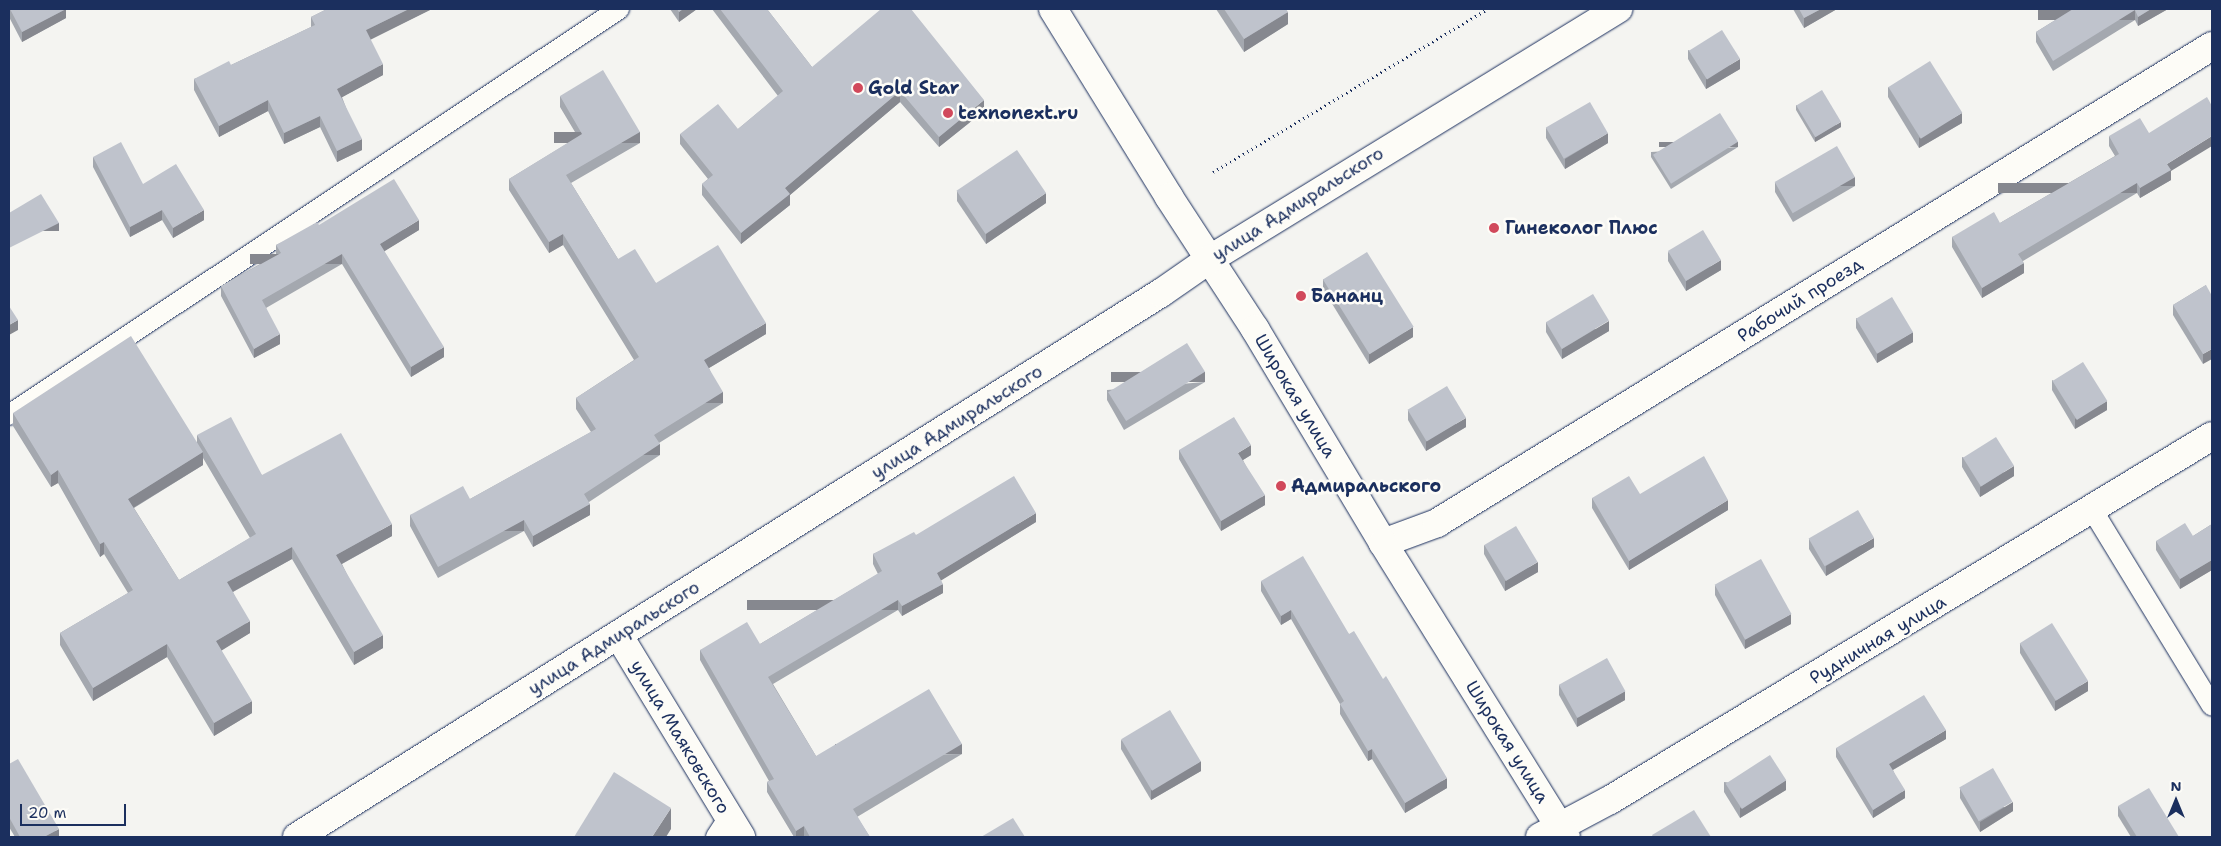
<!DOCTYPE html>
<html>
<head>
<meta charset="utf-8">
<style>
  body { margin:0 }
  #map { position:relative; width:2221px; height:846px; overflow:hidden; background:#f4f4f1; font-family:"Shantell Sans",sans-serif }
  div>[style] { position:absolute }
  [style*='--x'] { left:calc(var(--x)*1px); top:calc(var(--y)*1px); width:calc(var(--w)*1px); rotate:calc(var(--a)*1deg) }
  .path>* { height:3px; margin-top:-1.5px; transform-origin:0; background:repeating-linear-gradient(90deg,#1b2f5e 0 1px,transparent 0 5px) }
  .roads { filter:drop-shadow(0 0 1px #1b2f5e) drop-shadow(0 0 1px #1b2f5e) }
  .lane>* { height:20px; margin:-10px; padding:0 10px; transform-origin:10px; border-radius:10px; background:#fdfcf7 }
  .street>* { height:28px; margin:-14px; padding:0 14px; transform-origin:14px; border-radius:14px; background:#fdfcf7 }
  .secondary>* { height:28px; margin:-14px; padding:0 14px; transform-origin:14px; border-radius:14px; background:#fdfcf7 }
  .wall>* { inset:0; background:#a4a8af }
  .shaded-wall>* { inset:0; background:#86888f; transform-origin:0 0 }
  .building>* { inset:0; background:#bfc3cc; transform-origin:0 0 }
  .dots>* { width:14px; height:14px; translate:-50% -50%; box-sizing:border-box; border:2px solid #fdfcf7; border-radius:50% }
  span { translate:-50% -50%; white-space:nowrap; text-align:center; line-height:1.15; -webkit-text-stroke:5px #fdfcf7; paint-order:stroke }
  .poi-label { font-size:18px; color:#1b2f5e; font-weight:700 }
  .left { translate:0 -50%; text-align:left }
  .street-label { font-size:18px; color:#1b2f5e }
  .frame { position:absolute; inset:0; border:10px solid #1b2f5e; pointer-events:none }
  .north { position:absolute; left:2151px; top:776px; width:50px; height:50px; -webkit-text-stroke:4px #fdfcf7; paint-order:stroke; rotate:0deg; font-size:14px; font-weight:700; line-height:20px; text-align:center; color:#1b2f5e }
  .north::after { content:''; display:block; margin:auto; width:18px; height:22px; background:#1b2f5e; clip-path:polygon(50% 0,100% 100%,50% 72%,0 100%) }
  .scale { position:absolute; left:20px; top:804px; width:106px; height:22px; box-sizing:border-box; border:2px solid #1b2f5e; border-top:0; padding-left:6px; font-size:15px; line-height:18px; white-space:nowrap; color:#1b2f5e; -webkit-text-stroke:4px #fdfcf7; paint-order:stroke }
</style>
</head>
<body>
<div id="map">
  <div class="path">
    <div style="--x:1213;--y:172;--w:320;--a:-30.7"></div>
  </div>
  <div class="roads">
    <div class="lane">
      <div style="--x:9;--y:415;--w:733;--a:-33.65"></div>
      <div style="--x:2093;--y:511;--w:228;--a:58.6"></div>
      <div style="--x:716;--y:837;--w:24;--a:-57"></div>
    </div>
    <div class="street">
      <div style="--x:1210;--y:259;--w:479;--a:-31.5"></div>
      <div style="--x:1383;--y:543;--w:58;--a:-20.3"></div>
      <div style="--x:1437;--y:523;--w:910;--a:-31.61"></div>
      <div style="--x:619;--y:636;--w:235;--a:58.7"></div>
      <div style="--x:1540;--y:837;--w:79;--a:-27.9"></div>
      <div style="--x:1610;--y:800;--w:703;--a:-31.16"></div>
    </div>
    <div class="secondary">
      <div style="--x:1053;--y:9;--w:221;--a:58.3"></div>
      <div style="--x:1169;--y:197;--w:158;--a:56.9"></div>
      <div style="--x:1255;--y:329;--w:249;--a:59.1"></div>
      <div style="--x:1383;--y:543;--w:346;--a:58.1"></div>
      <div style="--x:297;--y:837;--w:1021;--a:-32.2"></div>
      <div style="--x:1161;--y:293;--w:60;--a:-34.8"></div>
    </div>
  </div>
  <div class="wall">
    <div style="clip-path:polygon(9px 9px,66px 9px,66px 18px,22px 42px,9px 17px)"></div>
    <div style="clip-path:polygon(327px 9px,432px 9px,370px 39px,383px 75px,342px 97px,362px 150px,337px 162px,320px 127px,284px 144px,268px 111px,219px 137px,194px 90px,194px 79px,231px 65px,311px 27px,311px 17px)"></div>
    <div style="clip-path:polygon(670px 9px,697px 9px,679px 22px)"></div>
    <div style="clip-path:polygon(712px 9px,767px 9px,812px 67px,984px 111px,939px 147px,900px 102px,790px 195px,790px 205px,741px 244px,702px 195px,702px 184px,708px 179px,680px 144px,680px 134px,738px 129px,778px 96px)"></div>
    <div style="clip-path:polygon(1216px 9px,1286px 9px,1288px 24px,1244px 52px)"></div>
    <div style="clip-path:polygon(1793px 9px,1837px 9px,1804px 28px)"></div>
    <div style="clip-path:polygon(2073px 9px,2168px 9px,2138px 26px,2135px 20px,2053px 71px,2036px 42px,2036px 32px)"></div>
    <div style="clip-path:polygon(1688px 50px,1740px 69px,1706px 89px,1688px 59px)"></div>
    <div style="clip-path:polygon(1888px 87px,1962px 123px,1919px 148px,1888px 97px)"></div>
    <div style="clip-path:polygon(560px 96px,640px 143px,571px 183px,618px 259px,656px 283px,766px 334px,709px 368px,723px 403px,659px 443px,660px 455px,589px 502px,590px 515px,533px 547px,524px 531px,438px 578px,410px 526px,410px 515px,470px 499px,591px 432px,576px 409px,576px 398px,634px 360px,563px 245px,549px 253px,509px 190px,509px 179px,578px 137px,560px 107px)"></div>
    <div style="clip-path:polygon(1796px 105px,1841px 127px,1815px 142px,1796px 110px)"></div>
    <div style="clip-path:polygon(1546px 128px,1608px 143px,1565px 169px,1546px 138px)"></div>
    <div style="clip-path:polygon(2109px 136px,2171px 171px,2171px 180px,2140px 198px,2137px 193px,2023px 261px,2024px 273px,1982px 298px,1952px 247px,1952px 237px,2000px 223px,2115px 156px,2109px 146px)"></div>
    <div style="clip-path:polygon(1738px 147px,1671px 189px,1651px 157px,1651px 152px)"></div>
    <div style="clip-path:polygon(93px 157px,204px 220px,173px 238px,162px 220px,130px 237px,93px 167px)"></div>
    <div style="clip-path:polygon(1775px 183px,1855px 186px,1793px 222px,1775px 192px)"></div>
    <div style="clip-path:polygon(957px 191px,1046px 203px,986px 244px,957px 201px)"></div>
    <div style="clip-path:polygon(319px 225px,419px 230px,384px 251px,444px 357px,411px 377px,342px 264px,266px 308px,280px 344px,254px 358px,221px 296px,221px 286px,276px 255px,276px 245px)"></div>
    <div style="clip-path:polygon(1668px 252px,1721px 270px,1686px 291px,1668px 261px)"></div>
    <div style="clip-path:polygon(1323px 279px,1413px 337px,1369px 364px,1323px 289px)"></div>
    <div style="clip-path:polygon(2206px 285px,2203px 364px,2173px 315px,2173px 305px)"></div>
    <div style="clip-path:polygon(1856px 318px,1913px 342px,1877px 363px,1856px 328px)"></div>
    <div style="clip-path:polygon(1546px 322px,1609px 331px,1562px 359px,1546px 332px)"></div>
    <div style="clip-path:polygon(2052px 380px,2107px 410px,2075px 429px,2052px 390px)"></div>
    <div style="clip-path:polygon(1205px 382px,1124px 430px,1107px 400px,1107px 390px)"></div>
    <div style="clip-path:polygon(1408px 410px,1466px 427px,1426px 451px,1408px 420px)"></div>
    <div style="clip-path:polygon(evenodd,13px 413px,197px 443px,197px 435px,262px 475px,392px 536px,342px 564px,383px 648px,354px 665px,292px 559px,233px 592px,250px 633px,221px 650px,252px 713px,214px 736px,167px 657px,93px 701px,60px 645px,60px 633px,128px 593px,104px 554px,100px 557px,58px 483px,51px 487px,13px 426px,13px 413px,203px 458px,250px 538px,179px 580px,134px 508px,203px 465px,203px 458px)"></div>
    <div style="clip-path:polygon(1179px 450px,1251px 455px,1243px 460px,1265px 505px,1221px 531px,1179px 459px)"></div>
    <div style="clip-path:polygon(1962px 457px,2014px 476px,1980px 497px,1962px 467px)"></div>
    <div style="clip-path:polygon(1592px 498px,1728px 510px,1629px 570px,1592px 508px)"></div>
    <div style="clip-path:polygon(1036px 522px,941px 580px,943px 593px,902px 616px,898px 610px,773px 684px,816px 756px,962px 754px,857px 817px,870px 837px,804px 837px,804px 836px,802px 837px,794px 837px,767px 792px,767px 782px,769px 781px,700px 660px,700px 650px,760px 644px,878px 574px,873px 564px,873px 554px,916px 535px)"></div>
    <div style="clip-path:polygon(2212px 524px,2212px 570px,2180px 589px,2156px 550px,2156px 541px,2193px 536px)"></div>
    <div style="clip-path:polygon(1809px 539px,1874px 547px,1826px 576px,1809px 549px)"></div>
    <div style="clip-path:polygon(1484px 545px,1538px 572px,1505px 591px,1484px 554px)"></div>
    <div style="clip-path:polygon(1261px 581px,1349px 634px,1447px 788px,1405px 813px,1372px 759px,1368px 761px,1340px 714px,1340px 704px,1291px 619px,1281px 625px,1261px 591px)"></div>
    <div style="clip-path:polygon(1715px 585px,1791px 624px,1745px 649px,1715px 595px)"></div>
    <div style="clip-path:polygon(2020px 643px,2088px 691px,2055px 711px,2020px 653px)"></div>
    <div style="clip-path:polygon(1559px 685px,1625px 700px,1577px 727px,1559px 695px)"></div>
    <div style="clip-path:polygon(1946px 739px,1893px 770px,1905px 798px,1873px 818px,1836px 757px,1836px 748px)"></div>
    <div style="clip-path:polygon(1121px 740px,1201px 771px,1151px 800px,1121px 749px)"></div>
    <div style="clip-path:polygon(9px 764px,59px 837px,15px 837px,9px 827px)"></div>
    <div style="clip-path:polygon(1724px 782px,1786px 790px,1740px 818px,1724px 792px)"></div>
    <div style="clip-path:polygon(1960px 788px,2013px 811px,1980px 832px,1960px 798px)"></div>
    <div style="clip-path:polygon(2118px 806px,2179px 837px,2131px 837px,2118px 816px)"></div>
  </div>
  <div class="shaded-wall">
    <div style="clip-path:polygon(66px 9px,66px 18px,22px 42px,22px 32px)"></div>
    <div style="clip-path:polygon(409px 9px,432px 9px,366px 42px,366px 30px)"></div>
    <div style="clip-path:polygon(683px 9px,697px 9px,679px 22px,679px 12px)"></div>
    <div style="clip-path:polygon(1821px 9px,1837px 9px,1804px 28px,1804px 18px)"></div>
    <div style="clip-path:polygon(2151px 9px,2168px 9px,2138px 26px,2138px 17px)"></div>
    <div style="left:2135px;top:10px;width:10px;height:97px;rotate:90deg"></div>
    <div style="clip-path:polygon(1288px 12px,1288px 24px,1244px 52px,1244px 39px)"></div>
    <div style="clip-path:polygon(1740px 59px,1740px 69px,1706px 89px,1706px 79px)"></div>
    <div style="clip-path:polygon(383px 64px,383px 75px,337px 100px,337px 89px)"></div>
    <div style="clip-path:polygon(900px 91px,900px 102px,790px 195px,790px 205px,741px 244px,741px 233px,785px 188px)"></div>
    <div style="clip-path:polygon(268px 100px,268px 111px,219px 137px,219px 126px)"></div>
    <div style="clip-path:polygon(984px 100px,984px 111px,939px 147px,939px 137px)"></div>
    <div style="clip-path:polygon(1962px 113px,1962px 123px,1919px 148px,1919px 138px)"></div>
    <div style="clip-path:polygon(320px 116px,320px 127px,284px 144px,284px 133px)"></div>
    <div style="clip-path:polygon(1841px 122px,1841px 127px,1815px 142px,1815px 137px)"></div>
    <div style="left:640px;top:132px;width:11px;height:86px;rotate:90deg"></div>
    <div style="clip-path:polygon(1608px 133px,1608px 143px,1565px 169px,1565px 159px)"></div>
    <div style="clip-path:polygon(2212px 136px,2212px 146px,2171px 171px,2171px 180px,2140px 198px,2140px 188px,2167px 164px)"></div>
    <div style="clip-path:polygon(362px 139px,362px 150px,337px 162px,337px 151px)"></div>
    <div style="left:1738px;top:142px;width:5px;height:79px;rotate:90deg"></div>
    <div style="left:1855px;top:177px;width:9px;height:72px;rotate:90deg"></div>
    <div style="left:2137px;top:183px;width:10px;height:139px;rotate:90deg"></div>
    <div style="clip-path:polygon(1046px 193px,1046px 203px,986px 244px,986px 234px)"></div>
    <div style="clip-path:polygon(162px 210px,162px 220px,130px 237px,130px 227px)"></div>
    <div style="clip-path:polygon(204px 210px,204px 220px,173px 238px,173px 228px)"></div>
    <div style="clip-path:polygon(419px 220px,419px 230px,380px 254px,380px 244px)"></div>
    <div style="left:59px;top:223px;width:8px;height:56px;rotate:90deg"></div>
    <div style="clip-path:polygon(563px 234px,563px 245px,549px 253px,549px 242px)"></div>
    <div style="left:342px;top:254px;width:10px;height:92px;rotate:90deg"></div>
    <div style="clip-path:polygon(1721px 260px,1721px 270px,1686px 291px,1686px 281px)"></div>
    <div style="clip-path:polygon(2024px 263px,2024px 273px,1982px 298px,1982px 288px)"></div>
    <div style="clip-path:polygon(18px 320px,18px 330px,9px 335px,9px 325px)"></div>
    <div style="clip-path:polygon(1609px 321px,1609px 331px,1562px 359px,1562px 349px)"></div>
    <div style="clip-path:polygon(766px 323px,766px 334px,704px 371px,704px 360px)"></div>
    <div style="clip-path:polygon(1413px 327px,1413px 337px,1369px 364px,1369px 354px)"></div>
    <div style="clip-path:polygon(1913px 332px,1913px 342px,1877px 363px,1877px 353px)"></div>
    <div style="clip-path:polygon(280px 334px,280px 344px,254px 358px,254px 349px)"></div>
    <div style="clip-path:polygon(444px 347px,444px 357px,411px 377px,411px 367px)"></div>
    <div style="clip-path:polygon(2212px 349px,2212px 359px,2203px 364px,2203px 354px)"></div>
    <div style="left:1205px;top:372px;width:10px;height:94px;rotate:90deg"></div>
    <div style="left:723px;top:392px;width:11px;height:81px;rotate:90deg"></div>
    <div style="clip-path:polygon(2107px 401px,2107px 410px,2075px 429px,2075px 419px)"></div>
    <div style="clip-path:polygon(1466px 418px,1466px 427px,1426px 451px,1426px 441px)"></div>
    <div style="left:660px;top:444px;width:11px;height:91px;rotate:90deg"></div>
    <div style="clip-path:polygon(1251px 445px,1251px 455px,1238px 463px,1238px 453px)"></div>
    <div style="clip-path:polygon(203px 452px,203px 465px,128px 511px,128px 499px)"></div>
    <div style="clip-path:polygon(2014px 466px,2014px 476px,1980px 497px,1980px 487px)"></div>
    <div style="clip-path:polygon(58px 470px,58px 483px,51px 487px,51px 475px)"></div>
    <div style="clip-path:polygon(1265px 495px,1265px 505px,1221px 531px,1221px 521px)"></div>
    <div style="clip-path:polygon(1728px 500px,1728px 510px,1629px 570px,1629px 561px)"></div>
    <div style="clip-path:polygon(590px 504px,590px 515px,533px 547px,533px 536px)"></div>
    <div style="clip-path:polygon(1036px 513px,1036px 522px,937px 583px,937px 573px)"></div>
    <div style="left:524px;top:520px;width:11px;height:98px;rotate:90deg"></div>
    <div style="clip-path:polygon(392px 524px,392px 536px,336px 567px,336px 555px)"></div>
    <div style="clip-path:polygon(1874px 538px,1874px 547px,1826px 576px,1826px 566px)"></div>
    <div style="clip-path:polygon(104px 542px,104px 554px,100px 557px,100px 544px)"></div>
    <div style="clip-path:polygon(292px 547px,292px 559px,227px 595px,227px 582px)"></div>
    <div style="clip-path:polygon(2212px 560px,2212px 570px,2180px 589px,2180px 579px)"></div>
    <div style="clip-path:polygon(1538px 562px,1538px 572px,1505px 591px,1505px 581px)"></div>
    <div style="clip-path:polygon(943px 584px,943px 593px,902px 616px,902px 606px)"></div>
    <div style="left:898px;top:600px;width:10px;height:151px;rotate:90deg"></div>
    <div style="clip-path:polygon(1291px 610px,1291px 619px,1281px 625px,1281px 616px)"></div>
    <div style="clip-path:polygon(1791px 614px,1791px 624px,1745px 649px,1745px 639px)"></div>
    <div style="clip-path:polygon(250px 621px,250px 633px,216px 654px,216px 641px)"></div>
    <div style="clip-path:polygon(383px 635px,383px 648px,354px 665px,354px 652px)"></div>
    <div style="clip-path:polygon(167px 644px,167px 657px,93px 701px,93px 688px)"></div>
    <div style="clip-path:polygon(2088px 681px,2088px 691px,2055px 711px,2055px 701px)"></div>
    <div style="clip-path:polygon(1625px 691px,1625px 700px,1577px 727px,1577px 717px)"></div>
    <div style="clip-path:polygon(252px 701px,252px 713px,214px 736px,214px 723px)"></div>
    <div style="clip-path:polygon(1946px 730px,1946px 739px,1889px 772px,1889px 764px)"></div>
    <div style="left:962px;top:744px;width:10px;height:127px;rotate:90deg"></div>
    <div style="clip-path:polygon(1372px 749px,1372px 759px,1368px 761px,1368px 751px)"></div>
    <div style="clip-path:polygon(1201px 761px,1201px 771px,1151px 800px,1151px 790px)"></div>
    <div style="clip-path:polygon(1447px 778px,1447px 788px,1405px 813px,1405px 803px)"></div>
    <div style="clip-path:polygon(1786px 780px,1786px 790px,1740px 818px,1740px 808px)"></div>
    <div style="clip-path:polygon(1905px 790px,1905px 798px,1873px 818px,1873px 810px)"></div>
    <div style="clip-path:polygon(2013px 802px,2013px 811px,1980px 832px,1980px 822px)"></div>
    <div style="clip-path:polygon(671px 808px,671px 829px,666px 837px,652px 837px)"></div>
    <div style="clip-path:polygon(804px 826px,804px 836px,802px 837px,796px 837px,796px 831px)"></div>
    <div style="clip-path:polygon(59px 829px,59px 837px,44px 837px)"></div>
  </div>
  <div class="building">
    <div style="clip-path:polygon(10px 9px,66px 9px,22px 32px)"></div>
    <div style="clip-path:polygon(327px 9px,409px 9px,366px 30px,383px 64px,337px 89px,362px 139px,337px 151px,320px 116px,284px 133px,268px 100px,219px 126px,194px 79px,229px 61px,231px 65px,315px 25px,311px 17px)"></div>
    <div style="clip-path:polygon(677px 9px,683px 9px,679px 12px)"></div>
    <div style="clip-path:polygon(720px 9px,767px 9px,812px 67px,881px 9px,911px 9px,984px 100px,939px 137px,900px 91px,785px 188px,790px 194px,741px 233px,702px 184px,713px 175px,680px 134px,718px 104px,738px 129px,783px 91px)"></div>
    <div style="clip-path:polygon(1224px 9px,1286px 9px,1288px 12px,1244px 39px)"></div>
    <div style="clip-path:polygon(1799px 9px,1821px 9px,1804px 18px)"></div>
    <div style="clip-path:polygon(2073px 9px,2151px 9px,2138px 17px,2135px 10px,2053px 61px,2036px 32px)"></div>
    <div style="left:1722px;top:30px;width:34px;height:39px;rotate:58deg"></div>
    <div style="left:1930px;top:61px;width:61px;height:49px;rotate:58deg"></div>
    <div style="clip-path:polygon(603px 70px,640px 132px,566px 175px,618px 259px,635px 249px,656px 283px,718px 245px,766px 323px,704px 360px,723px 392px,654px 435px,660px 444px,584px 494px,590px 504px,533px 536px,524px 520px,438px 567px,410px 515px,463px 486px,470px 499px,596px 429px,576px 398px,639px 357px,563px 234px,549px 242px,509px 179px,582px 134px,560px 96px)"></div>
    <div style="left:1822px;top:90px;width:37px;height:30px;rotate:59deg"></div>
    <div style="clip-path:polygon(2207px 97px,2212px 106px,2212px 136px,2167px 164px,2171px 170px,2140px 188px,2137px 183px,2018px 254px,2024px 263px,1982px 288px,1952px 237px,1994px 212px,2000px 223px,2119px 154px,2109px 136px,2140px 118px,2149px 133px)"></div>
    <div style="left:1590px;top:102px;width:36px;height:51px;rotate:60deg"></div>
    <div style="left:1720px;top:113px;width:34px;height:79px;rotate:58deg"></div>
    <div style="clip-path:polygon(121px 142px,143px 184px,176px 164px,204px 210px,173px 228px,162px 210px,130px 227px,93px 157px)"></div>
    <div style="left:1837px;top:146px;width:36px;height:72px;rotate:60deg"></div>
    <div style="left:1017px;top:150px;width:52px;height:73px;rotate:56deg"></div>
    <div style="clip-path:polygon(394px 179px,419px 220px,380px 244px,444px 347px,411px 367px,342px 254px,262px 300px,280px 334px,254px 349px,221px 286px,281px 253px,276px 245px,317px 222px,319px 225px)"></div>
    <div style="clip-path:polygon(41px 194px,59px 223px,9px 248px,9px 213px)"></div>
    <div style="left:1703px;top:230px;width:35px;height:41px;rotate:59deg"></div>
    <div style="left:1367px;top:252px;width:88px;height:52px;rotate:58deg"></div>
    <div style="clip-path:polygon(2206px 285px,2212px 296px,2212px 349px,2203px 354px,2173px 305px)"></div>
    <div style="left:1593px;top:294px;width:31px;height:55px;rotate:59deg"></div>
    <div style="left:1892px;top:297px;width:41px;height:42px;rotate:59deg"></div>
    <div style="clip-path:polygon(9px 306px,18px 320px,9px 325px)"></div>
    <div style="clip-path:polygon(131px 336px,203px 452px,128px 499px,179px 580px,256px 534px,197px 435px,231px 417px,262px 475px,341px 433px,392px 524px,336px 555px,383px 635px,354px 652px,292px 547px,227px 582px,250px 621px,216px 641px,252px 701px,214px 723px,167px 644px,93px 688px,60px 633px,133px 590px,104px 542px,100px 544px,58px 470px,51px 475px,13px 413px)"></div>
    <div style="left:1187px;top:343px;width:34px;height:93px;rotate:58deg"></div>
    <div style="left:2083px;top:362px;width:46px;height:36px;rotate:58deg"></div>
    <div style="left:1447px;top:386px;width:37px;height:46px;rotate:59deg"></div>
    <div style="clip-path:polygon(1234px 417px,1251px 445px,1238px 453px,1265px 495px,1221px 521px,1179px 450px)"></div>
    <div style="left:1996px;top:437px;width:34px;height:39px;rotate:58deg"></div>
    <div style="clip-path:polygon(1704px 456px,1728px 500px,1629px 561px,1592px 498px,1629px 476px,1640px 494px)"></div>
    <div style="clip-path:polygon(1014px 476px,1036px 513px,937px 573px,943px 584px,902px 606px,898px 600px,768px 677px,816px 756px,929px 689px,962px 744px,853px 809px,870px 837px,810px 837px,804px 826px,796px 831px,767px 782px,774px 779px,700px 650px,747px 622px,760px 644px,882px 571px,873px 554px,914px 532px,916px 535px)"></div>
    <div style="left:1858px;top:510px;width:32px;height:57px;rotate:60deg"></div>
    <div style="clip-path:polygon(2185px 523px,2193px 536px,2212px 524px,2212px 560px,2180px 579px,2156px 541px)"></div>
    <div style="left:1516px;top:526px;width:42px;height:37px;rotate:59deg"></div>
    <div style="clip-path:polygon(1303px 556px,1349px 634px,1354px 631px,1383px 679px,1386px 676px,1447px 778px,1405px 803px,1372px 749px,1368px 751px,1340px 704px,1344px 701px,1291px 610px,1281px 616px,1261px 581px)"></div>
    <div style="left:1761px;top:559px;width:63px;height:53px;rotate:61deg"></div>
    <div style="left:2052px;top:623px;width:68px;height:38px;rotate:58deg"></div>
    <div style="left:1607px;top:658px;width:38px;height:55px;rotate:61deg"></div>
    <div style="clip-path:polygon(1924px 695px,1946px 730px,1889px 764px,1905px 790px,1873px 810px,1836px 748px)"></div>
    <div style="left:1170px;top:710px;width:60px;height:57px;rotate:59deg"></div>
    <div style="left:1770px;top:755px;width:30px;height:53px;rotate:57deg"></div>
    <div style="clip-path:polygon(18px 759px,59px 829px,44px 837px,20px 837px,9px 817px,9px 764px)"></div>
    <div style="left:1993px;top:768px;width:39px;height:39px;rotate:60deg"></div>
    <div style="clip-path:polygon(614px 772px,671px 808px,652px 837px,574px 837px)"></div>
    <div style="clip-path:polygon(2149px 788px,2179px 837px,2137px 837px,2118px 806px)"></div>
    <div style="clip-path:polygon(1694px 810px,1711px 837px,1653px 837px,1652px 835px)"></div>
    <div style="clip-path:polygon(1013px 818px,1025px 837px,981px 837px)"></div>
  </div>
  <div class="dots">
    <div style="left:858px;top:88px;background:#d1495b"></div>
    <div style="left:948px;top:113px;background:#d1495b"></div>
    <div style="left:1494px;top:228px;background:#d1495b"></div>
    <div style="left:1301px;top:296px;background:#d1495b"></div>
    <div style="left:1281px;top:486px;background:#d1495b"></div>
  </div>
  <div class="poi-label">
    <span class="left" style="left:868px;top:88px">Gold Star</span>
    <span class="left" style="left:958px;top:113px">texnonext.ru</span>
    <span class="left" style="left:1505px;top:228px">Гинеколог Плюс</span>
    <span class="left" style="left:1311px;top:296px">Бананц</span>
    <span class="left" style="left:1291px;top:486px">Адмиральского</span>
  </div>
  <div class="street-label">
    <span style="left:1298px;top:204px;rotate:-32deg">улица Адмиральского</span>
    <span style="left:1800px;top:300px;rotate:-32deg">Рабочий проезд</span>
    <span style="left:1295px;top:396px;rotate:59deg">Широкая улица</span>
    <span style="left:957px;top:422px;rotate:-32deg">улица Адмиральского</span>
    <span style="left:614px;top:638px;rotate:-32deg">улица Адмиральского</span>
    <span style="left:1878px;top:640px;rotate:-31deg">Рудничная улица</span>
    <span style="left:680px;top:737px;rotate:59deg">улица Маяковского</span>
    <span style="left:1507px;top:742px;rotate:58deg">Широкая улица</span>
  </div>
  <div class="frame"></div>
  <div class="north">N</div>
  <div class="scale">20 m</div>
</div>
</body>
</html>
